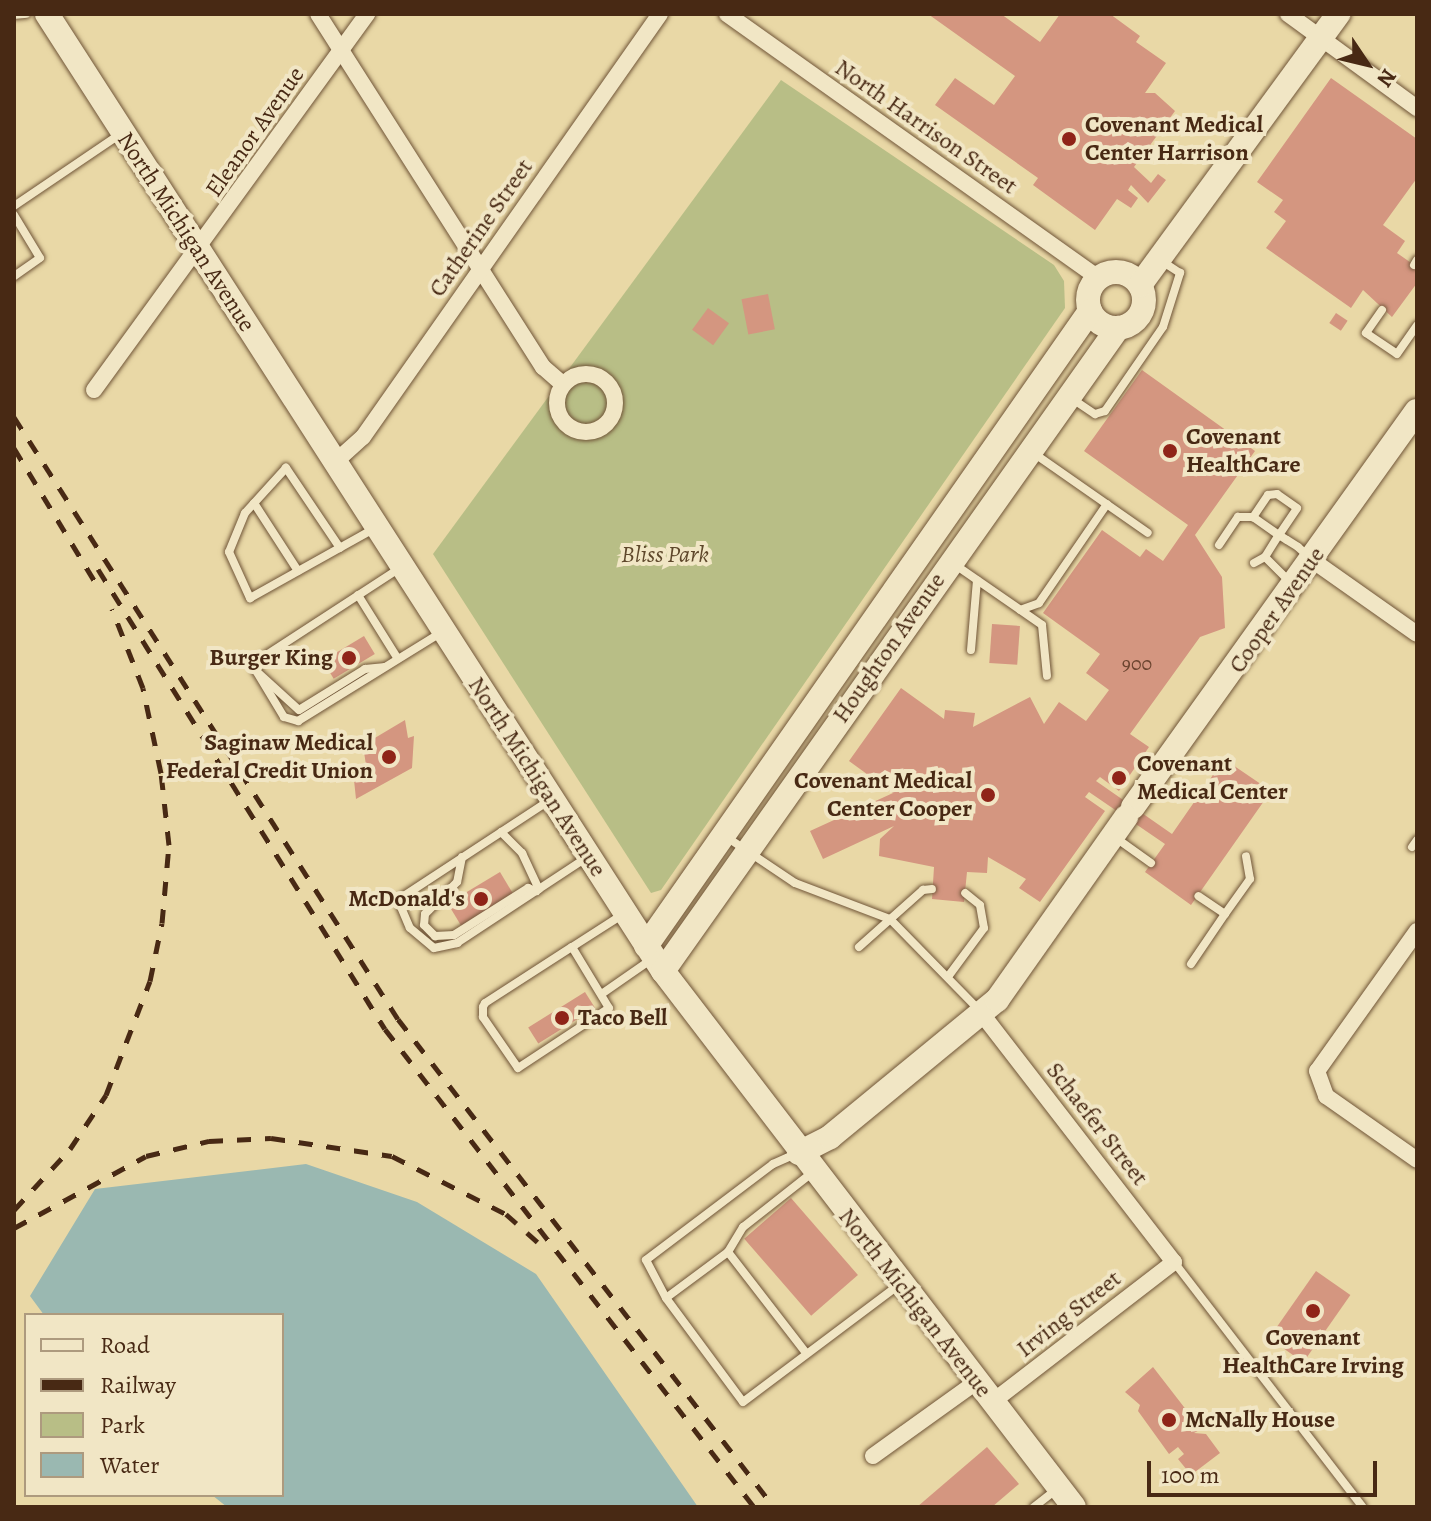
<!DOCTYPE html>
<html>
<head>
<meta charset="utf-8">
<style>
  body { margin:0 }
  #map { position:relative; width:1431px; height:1521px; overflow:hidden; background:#e9d8a6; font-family:Alegreya,serif }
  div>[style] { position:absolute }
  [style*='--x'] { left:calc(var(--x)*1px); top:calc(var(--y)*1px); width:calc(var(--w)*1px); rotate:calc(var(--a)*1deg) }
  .green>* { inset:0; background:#b8be86 }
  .water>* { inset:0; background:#9ab8b1 }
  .building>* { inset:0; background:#d49680; transform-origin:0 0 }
  .roads { filter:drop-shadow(0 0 2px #705538) drop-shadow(0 0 2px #705538) }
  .lane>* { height:8px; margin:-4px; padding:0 4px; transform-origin:4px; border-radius:4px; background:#f1e6c5 }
  .street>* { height:16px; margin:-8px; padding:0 8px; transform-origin:8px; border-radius:8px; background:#f1e6c5 }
  .street>.ring { margin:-8px; padding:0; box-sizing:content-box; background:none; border:16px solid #f1e6c5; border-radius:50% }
  .secondary>* { height:24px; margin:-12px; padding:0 12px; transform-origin:12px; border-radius:12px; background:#f1e6c5 }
  .secondary>.ring { margin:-12px; padding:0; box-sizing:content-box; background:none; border:24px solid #f1e6c5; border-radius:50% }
  .rail>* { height:5px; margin-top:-2.5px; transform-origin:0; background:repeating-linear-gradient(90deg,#482914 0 14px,transparent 0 28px) }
  .dots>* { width:22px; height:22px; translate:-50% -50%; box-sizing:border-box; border:4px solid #f1e6c5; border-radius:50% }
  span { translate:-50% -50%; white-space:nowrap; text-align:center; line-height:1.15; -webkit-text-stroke:8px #f1e6c5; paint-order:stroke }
  .number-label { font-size:20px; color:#6b442f }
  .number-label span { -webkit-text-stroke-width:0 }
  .poi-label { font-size:24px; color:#482914; font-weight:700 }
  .left { translate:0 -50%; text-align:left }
  .right { translate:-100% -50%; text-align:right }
  .street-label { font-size:24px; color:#482914 }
  .park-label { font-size:24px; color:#5e472b; font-style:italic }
  .frame { position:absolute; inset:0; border:16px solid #482914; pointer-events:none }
  .legend { position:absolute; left:24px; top:1313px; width:260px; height:184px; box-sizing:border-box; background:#f1e6c5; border:2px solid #ad9a7e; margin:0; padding:10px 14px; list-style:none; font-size:24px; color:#482914 }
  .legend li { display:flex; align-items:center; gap:16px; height:40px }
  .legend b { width:40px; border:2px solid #ad9a7e }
  .north { position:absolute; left:1327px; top:24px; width:80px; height:80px; -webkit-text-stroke:6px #f1e6c5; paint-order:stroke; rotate:125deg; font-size:22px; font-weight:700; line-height:32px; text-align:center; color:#482914 }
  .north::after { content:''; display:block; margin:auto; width:28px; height:36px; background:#482914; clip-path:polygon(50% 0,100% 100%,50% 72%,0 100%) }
  .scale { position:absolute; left:1147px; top:1461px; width:230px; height:36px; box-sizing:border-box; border:4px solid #482914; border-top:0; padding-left:10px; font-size:24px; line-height:28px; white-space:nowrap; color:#482914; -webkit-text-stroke:6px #f1e6c5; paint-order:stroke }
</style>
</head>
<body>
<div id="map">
  <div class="green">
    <div style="clip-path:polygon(781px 80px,1054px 265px,1064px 281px,1065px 308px,661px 890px,651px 893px,433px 554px)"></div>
  </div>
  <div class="water">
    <div style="clip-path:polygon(306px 1164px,417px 1202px,536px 1274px,698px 1507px,227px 1507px,212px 1495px,282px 1495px,282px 1315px,44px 1315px,30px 1296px,95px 1189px)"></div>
  </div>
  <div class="building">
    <div style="clip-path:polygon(928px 14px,1001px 14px,1040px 42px,1060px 14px,1110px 14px,1140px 36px,1136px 42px,1166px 63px,1145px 93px,1155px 93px,1175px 111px,1134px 167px,1151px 183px,1158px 174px,1166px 180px,1148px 203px,1131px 185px,1128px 190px,1138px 198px,1131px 208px,1117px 199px,1095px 230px,1033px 185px,1038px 178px,935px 105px,955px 78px,994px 105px,1015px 76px)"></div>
    <div style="clip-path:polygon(1331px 78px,1417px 139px,1417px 178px,1383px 225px,1405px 241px,1397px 253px,1417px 267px,1417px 283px,1392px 317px,1363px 290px,1351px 308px,1266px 248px,1286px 221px,1274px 212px,1283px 200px,1257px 182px)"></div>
    <div style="left:768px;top:294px;width:36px;height:27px;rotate:79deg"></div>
    <div style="left:708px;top:308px;width:26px;height:27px;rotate:36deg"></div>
    <div style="left:1336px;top:313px;width:14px;height:12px;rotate:34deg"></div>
    <div style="clip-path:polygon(1142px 370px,1255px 451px,1195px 535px,1222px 577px,1225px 628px,1200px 637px,1130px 734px,1149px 747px,1119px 791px,1100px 777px,1096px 781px,1172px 834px,1224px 759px,1271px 791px,1191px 905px,1145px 872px,1165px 844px,1089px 792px,1085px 797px,1105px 811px,1040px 902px,1019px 888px,1026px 879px,988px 857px,987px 873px,967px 872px,964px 902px,932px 899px,934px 867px,879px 856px,880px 839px,894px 826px,823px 859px,810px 831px,893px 793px,849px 761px,901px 688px,944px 719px,945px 710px,975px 713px,973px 727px,1030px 697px,1044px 724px,1059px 702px,1086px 721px,1109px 690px,1086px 673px,1100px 654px,1043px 613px,1102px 530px,1140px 557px,1146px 549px,1163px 561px,1188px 525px,1084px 451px)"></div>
    <div style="left:992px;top:624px;width:28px;height:39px;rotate:4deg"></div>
    <div style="left:364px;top:636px;width:21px;height:48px;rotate:59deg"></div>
    <div style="clip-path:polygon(405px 720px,408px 738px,414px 736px,412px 768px,356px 799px,354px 780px,367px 772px,363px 745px)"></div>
    <div style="left:500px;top:872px;width:27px;height:61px;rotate:59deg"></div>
    <div style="left:585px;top:992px;width:19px;height:67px;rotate:58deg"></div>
    <div style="left:791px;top:1198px;width:102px;height:62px;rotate:49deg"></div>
    <div style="left:1316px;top:1271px;width:42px;height:82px;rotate:35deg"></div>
    <div style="clip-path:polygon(1153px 1367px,1201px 1429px,1194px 1433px,1206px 1434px,1220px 1453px,1191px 1475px,1178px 1459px,1184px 1454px,1178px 1447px,1169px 1454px,1138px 1411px,1140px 1405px,1125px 1392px)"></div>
    <div style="clip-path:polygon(987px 1447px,1019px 1484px,992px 1507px,917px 1507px)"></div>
  </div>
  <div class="roads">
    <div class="lane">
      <div style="--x:14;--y:15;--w:12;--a:-5"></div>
      <div style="--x:14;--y:206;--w:130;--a:-34.1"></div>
      <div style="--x:14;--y:215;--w:50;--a:58.8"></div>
      <div style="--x:40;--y:258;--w:32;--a:145"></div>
      <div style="--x:1414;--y:265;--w:6;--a:-59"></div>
      <div style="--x:1382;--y:310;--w:28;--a:125"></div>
      <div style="--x:1366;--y:333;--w:37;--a:34"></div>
      <div style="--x:1397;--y:354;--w:35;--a:-55"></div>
      <div style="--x:1071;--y:398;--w:29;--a:34"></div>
      <div style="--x:1095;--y:414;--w:10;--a:-17"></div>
      <div style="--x:1105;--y:411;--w:102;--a:-55.4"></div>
      <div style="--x:1163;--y:327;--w:57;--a:-72.5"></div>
      <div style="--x:1180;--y:273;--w:24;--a:-147"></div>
      <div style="--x:1032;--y:452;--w:141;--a:34.9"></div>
      <div style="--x:254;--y:503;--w:81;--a:57.1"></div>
      <div style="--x:1219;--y:545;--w:34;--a:-56"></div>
      <div style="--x:1238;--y:517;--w:15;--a:0"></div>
      <div style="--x:340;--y:548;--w:97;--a:-124"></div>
      <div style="--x:286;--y:468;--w:61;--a:132.3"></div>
      <div style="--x:245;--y:513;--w:42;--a:112.3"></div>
      <div style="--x:229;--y:552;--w:51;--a:65.5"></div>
      <div style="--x:250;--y:598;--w:143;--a:-29.2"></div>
      <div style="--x:1265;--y:557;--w:34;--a:45"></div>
      <div style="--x:1254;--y:563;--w:13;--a:-29"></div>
      <div style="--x:1265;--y:557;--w:26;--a:-58"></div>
      <div style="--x:1279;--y:535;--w:32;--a:-56"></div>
      <div style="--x:1297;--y:508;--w:24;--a:-145"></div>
      <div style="--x:1277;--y:494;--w:9;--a:174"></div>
      <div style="--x:1268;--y:495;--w:27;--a:124"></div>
      <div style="--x:1253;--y:517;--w:32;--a:35"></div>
      <div style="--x:1279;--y:535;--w:9;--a:32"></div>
      <div style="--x:1287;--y:540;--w:13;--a:32"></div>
      <div style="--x:1298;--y:547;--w:13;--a:42"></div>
      <div style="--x:954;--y:564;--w:107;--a:34.7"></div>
      <div style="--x:1042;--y:625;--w:51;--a:84.4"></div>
      <div style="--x:400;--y:568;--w:161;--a:146.9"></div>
      <div style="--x:265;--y:656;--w:16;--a:128"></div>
      <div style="--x:255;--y:669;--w:56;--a:58.9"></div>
      <div style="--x:284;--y:717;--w:15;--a:16"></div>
      <div style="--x:298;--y:721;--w:169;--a:-31.7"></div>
      <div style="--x:358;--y:595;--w:75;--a:58"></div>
      <div style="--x:1020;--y:610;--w:20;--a:-20"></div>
      <div style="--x:1039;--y:603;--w:120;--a:-55.5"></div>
      <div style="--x:971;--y:650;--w:70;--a:-85.1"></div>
      <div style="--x:255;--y:670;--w:59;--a:42.3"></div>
      <div style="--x:299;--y:710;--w:78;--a:-31.8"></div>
      <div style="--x:365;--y:669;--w:18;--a:-6"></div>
      <div style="--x:550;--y:800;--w:182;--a:146.7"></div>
      <div style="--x:398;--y:900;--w:30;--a:67"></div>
      <div style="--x:410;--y:928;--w:31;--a:40"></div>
      <div style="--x:434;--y:948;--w:24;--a:-12"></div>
      <div style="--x:457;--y:943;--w:154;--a:-33.4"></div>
      <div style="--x:501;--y:832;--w:30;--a:45"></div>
      <div style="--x:522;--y:853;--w:40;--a:65"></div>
      <div style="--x:725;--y:836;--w:84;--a:33.9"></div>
      <div style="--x:795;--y:883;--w:102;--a:20.8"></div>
      <div style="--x:890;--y:919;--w:127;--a:45.6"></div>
      <div style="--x:1116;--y:838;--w:43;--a:35.5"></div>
      <div style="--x:1412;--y:847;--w:9;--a:-54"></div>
      <div style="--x:462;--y:857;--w:25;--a:101"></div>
      <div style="--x:457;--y:882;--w:45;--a:135"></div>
      <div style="--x:425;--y:914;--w:11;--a:95"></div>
      <div style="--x:424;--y:925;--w:16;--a:45"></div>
      <div style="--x:435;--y:936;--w:19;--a:-3"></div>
      <div style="--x:454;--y:935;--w:88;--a:-32.4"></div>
      <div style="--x:528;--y:888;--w:9;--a:21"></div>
      <div style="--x:1225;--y:914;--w:43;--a:-54.5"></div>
      <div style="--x:1250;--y:879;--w:23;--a:-100"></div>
      <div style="--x:572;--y:947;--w:71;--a:58.8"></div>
      <div style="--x:609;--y:1008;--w:109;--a:146.6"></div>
      <div style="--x:518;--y:1068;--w:62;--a:-124.5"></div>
      <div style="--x:483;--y:1017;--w:10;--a:-90"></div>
      <div style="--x:483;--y:1007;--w:4;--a:-63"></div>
      <div style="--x:485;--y:1003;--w:103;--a:-32.8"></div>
      <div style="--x:572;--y:947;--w:59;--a:-32.6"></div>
      <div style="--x:859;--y:947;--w:86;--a:-41.7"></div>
      <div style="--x:923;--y:890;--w:9;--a:-6"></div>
      <div style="--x:1191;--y:964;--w:60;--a:-55.8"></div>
      <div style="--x:1225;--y:914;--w:32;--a:-146"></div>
      <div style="--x:950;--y:974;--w:57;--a:-53.5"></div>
      <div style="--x:984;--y:928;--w:23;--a:-100"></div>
      <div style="--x:980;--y:905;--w:19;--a:-141"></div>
      <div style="--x:603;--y:993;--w:60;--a:-34.8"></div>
      <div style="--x:813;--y:1172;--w:89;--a:141.8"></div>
      <div style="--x:743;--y:1227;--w:29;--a:121"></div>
      <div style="--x:728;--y:1252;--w:77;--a:143.4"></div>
      <div style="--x:666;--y:1298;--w:129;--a:53.5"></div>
      <div style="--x:743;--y:1402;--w:196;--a:-36.9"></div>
      <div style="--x:728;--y:1252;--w:128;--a:52.3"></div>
      <div style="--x:1174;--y:1262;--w:309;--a:52.4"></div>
      <div style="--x:666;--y:1298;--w:43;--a:-117.8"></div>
      <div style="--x:646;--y:1260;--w:159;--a:-37.1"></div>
      <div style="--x:773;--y:1164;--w:27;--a:-24"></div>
      <div style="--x:1034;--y:1507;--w:31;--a:-38"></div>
    </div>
    <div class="street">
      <div style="--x:318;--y:14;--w:419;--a:57.5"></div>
      <div style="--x:543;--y:367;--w:23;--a:41"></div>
      <div style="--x:727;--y:14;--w:455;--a:35.4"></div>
      <div style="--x:1288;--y:14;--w:160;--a:36.1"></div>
      <div class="ring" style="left:557px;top:374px;width:42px;height:42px"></div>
      <div style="--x:94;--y:390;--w:465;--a:-54"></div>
      <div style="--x:334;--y:463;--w:39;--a:-42"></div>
      <div style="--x:363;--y:437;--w:517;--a:-54.93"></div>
      <div style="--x:1312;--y:560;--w:128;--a:35.2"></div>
      <div style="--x:1417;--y:931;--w:172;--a:125.5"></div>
      <div style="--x:1317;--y:1071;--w:27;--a:70"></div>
      <div style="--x:1326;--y:1096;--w:111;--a:35.1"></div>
      <div style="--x:982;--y:1014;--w:314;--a:52.3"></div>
      <div style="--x:1174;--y:1262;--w:230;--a:142.4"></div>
      <div style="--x:873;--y:1456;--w:127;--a:-35.7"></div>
    </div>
    <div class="secondary">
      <div style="--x:47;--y:14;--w:1138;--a:57.23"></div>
      <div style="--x:663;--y:971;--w:675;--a:52.52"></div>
      <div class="ring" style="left:1088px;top:272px;width:32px;height:32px"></div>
      <div style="--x:1140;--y:285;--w:336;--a:-53.8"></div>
      <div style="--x:1133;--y:807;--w:487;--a:-54.4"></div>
      <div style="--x:646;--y:946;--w:775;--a:-55.04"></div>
      <div style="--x:663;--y:971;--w:788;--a:-54.72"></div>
      <div style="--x:799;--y:1153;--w:35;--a:-27"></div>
      <div style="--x:830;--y:1137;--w:216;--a:-39.4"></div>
      <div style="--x:997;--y:1000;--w:224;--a:-54.8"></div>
    </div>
  </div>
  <div class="rail">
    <div style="--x:14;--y:417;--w:714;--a:57.47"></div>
    <div style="--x:398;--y:1019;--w:616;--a:52.39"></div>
    <div style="--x:14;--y:448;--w:160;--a:58.8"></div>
    <div style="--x:98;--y:569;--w:542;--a:58.04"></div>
    <div style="--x:385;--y:1029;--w:604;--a:52.33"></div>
    <div style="--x:14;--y:1210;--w:83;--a:-47.4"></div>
    <div style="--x:70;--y:1149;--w:65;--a:-56.3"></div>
    <div style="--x:106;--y:1095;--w:122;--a:-68.9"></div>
    <div style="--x:150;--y:981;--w:59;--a:-78.3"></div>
    <div style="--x:162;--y:923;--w:78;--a:-84.9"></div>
    <div style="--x:169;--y:845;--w:72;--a:-96.3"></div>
    <div style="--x:161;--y:773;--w:87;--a:-102"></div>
    <div style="--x:143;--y:688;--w:85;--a:-111.4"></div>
    <div style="--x:14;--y:1228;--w:150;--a:-28.6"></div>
    <div style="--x:146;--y:1156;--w:65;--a:-13.4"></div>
    <div style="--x:209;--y:1141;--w:62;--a:-2.8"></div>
    <div style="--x:271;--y:1138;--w:122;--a:8.5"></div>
    <div style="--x:392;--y:1156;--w:128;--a:27"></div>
    <div style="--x:506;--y:1214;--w:48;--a:41.6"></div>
  </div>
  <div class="dots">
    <div style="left:1069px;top:139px;background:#8f2418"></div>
    <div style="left:1170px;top:451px;background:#8f2418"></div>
    <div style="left:349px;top:658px;background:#8f2418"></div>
    <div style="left:389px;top:757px;background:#8f2418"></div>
    <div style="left:1119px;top:778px;background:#8f2418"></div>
    <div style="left:988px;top:795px;background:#8f2418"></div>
    <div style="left:481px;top:899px;background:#8f2418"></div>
    <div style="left:562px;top:1018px;background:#8f2418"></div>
    <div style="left:1313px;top:1311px;background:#8f2418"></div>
    <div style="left:1169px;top:1420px;background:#8f2418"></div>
  </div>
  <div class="number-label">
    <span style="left:1137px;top:663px">900</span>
  </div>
  <div class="poi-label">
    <span class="left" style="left:1085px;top:139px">Covenant Medical<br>Center Harrison</span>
    <span class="left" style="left:1186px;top:451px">Covenant<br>HealthCare</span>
    <span class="right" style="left:333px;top:658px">Burger King</span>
    <span class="right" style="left:373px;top:757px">Saginaw Medical<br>Federal Credit Union</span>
    <span class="left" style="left:1137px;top:778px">Covenant<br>Medical Center</span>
    <span class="right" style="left:972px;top:795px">Covenant Medical<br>Center Cooper</span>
    <span class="right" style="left:465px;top:899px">McDonald's</span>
    <span class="left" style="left:578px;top:1018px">Taco Bell</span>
    <span style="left:1313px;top:1352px">Covenant<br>HealthCare Irving</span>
    <span class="left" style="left:1185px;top:1420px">McNally House</span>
  </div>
  <div class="street-label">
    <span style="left:926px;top:127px;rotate:35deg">North Harrison Street</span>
    <span style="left:255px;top:132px;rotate:-55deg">Eleanor Avenue</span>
    <span style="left:481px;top:228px;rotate:-55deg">Catherine Street</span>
    <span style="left:186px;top:232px;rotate:57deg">North Michigan Avenue</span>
    <span style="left:1277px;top:610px;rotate:-55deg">Cooper Avenue</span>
    <span style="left:889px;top:648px;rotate:-55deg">Houghton Avenue</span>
    <span style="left:537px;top:777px;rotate:57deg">North Michigan Avenue</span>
    <span style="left:1097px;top:1124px;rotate:52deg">Schaefer Street</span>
    <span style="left:915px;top:1303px;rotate:52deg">North Michigan Avenue</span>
    <span style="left:1069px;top:1314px;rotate:-38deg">Irving Street</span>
  </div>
  <div class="park-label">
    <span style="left:665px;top:555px">Bliss Park</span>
  </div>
  <div class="frame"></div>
  <ul class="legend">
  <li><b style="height:10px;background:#f1e6c5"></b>Road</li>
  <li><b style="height:10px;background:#482914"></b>Railway</li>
  <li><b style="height:22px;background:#b8be86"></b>Park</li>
  <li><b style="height:22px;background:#9ab8b1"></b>Water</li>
  </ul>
  <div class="north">N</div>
  <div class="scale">100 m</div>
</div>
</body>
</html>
